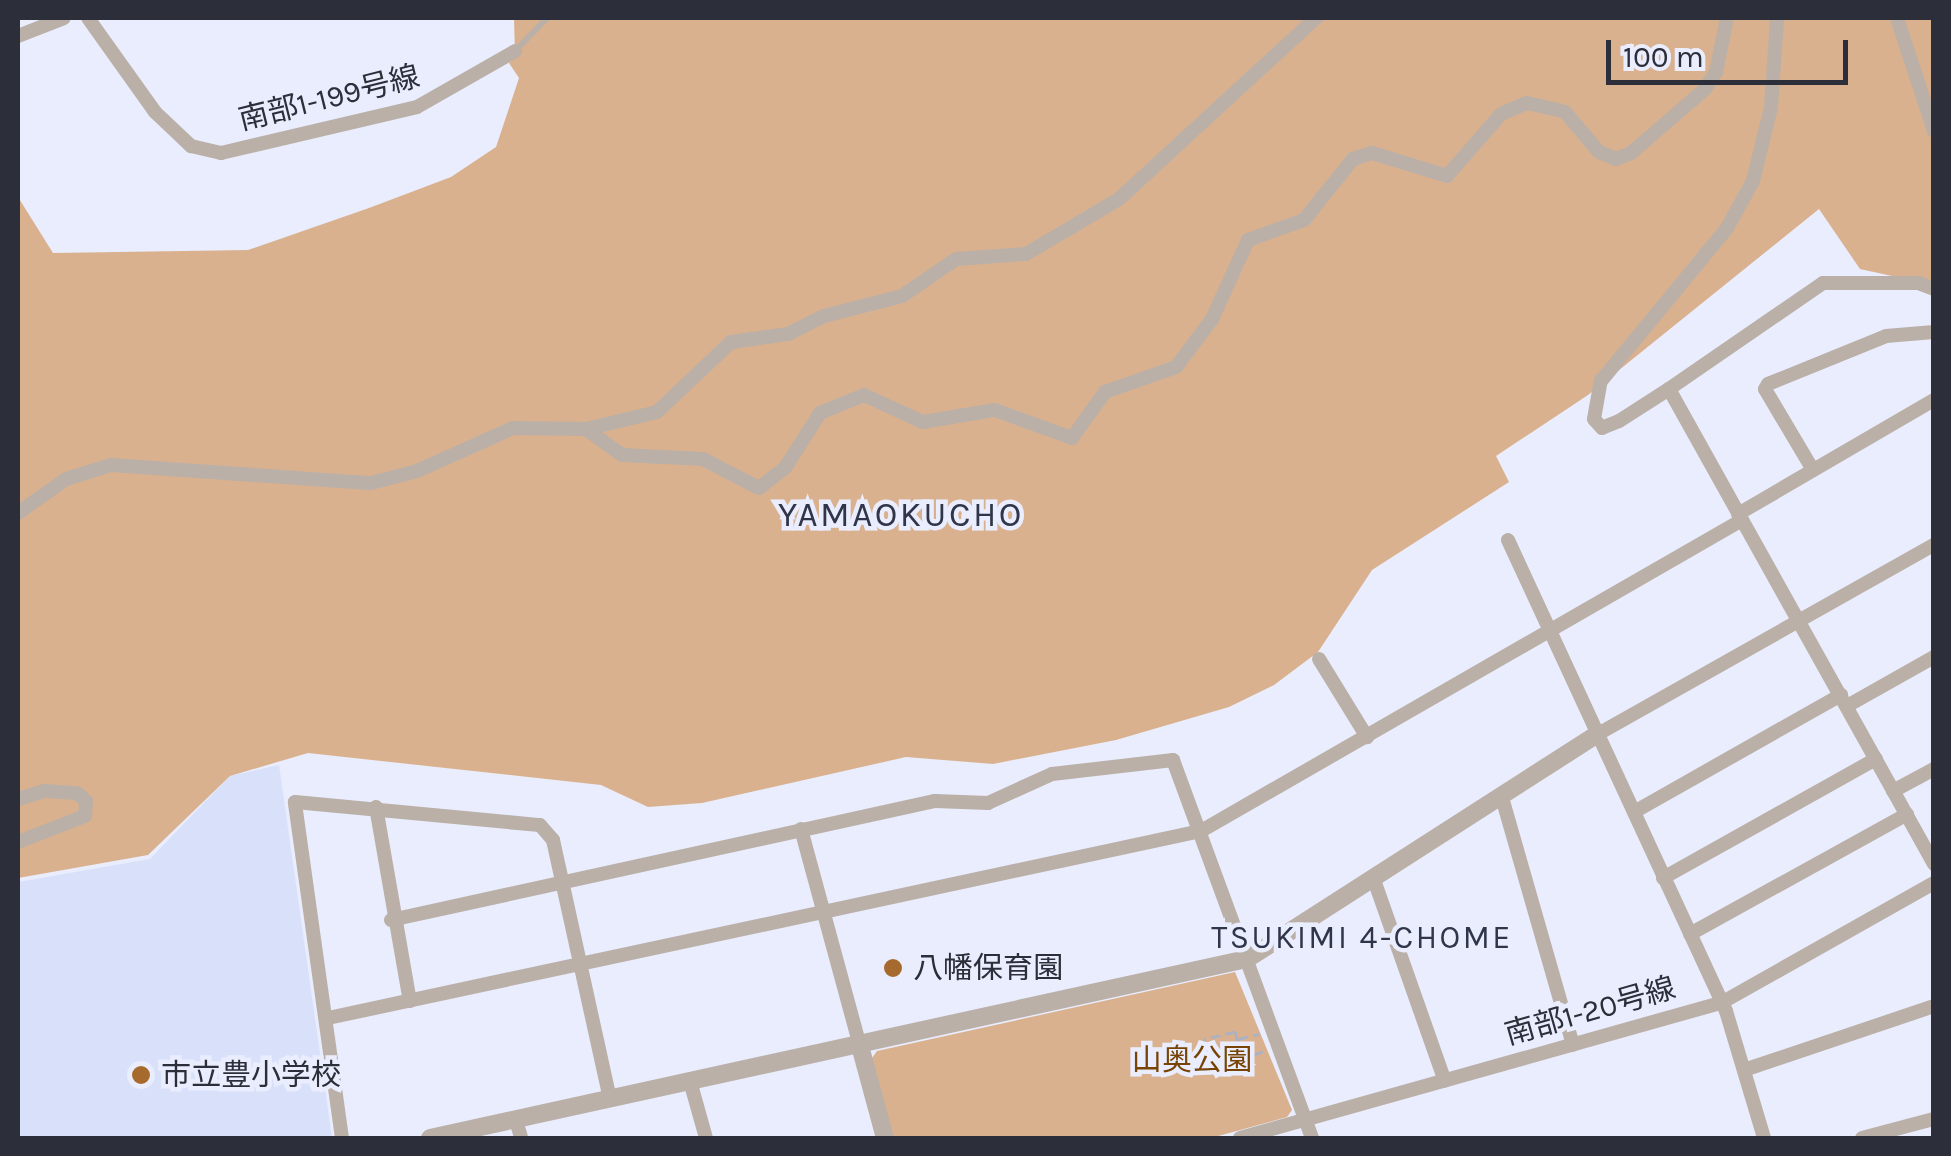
<!DOCTYPE html>
<html>
<head>
<meta charset="utf-8">
<style>
  body { margin:0 }
  #map { position:relative; width:1951px; height:1156px; overflow:hidden; background:#e9edfd; font-family:Karla,"Noto Sans JP",sans-serif }
  div>[style] { position:absolute }
  [style*='--x'] { left:calc(var(--x)*1px); top:calc(var(--y)*1px); width:calc(var(--w)*1px); rotate:calc(var(--a)*1deg) }
  .built>* { inset:0; background:#d8e0fa }
  .green>* { inset:0; background:#dab18e }
  .path>* { height:2.5px; margin-top:-1.25px; transform-origin:0; background:repeating-linear-gradient(90deg,#aeb1bf 0 10px,transparent 0 15px) }
  .service>* { height:6px; margin:-3px; padding:0 3px; transform-origin:3px; border-radius:3px; background:#bab0a8 }
  .minor>* { height:14px; margin:-7px; padding:0 7px; transform-origin:7px; border-radius:7px; background:#bab0a8 }
  .tertiary>* { height:18px; margin:-9px; padding:0 9px; transform-origin:9px; border-radius:9px; background:#bab0a8 }
  .dots>* { width:28px; height:28px; translate:-50% -50%; box-sizing:border-box; border:5px solid #e9edfd; border-radius:50% }
  span { translate:-50% -50%; white-space:nowrap; text-align:center; line-height:1.15; -webkit-text-stroke:9px #e9edfd; paint-order:stroke }
  .street-label { font-size:30px; color:#2c2f39 }
  .poi-label { font-size:30px; color:#2c2f39 }
  .left { translate:0 -50%; text-align:left }
  .park-label { font-size:30px; color:#784405 }
  .neighbourhood-label { font-size:32px; color:#303549; letter-spacing:2.5px }
  .quarter-label { font-size:35px; color:#303549; letter-spacing:2.5px }
  .frame { position:absolute; inset:0; border:20px solid #2c2f39; pointer-events:none }
  .scale { position:absolute; left:1606px; top:40px; width:242px; height:45px; box-sizing:border-box; border:5px solid #2c2f39; border-top:0; padding-left:12px; font-size:30px; line-height:35px; white-space:nowrap; color:#2c2f39; -webkit-text-stroke:8px #e9edfd; paint-order:stroke }
</style>
</head>
<body>
<div id="map">
  <div class="built">
    <div style="clip-path:polygon(279px 765px,332px 1138px,18px 1138px,18px 882px,150px 859px,230px 776px)"></div>
  </div>
  <div class="green">
    <div style="clip-path:polygon(514px 18px,1933px 18px,1933px 285px,1860px 269px,1819px 209px,1588px 395px,1496px 456px,1509px 482px,1372px 570px,1318px 652px,1274px 685px,1229px 707px,1116px 740px,993px 764px,906px 757px,702px 803px,648px 807px,601px 785px,308px 753px,230px 776px,148px 855px,18px 878px,18px 197px,53px 253px,248px 250px,369px 208px,451px 177px,496px 147px,519px 78px,509px 63px,515px 57px)"></div>
    <div style="clip-path:polygon(1235px 972px,1292px 1110px,1287px 1117px,1211px 1138px,893px 1138px,872px 1058px,877px 1051px)"></div>
  </div>
  <div class="path">
    <div style="--x:1238;--y:1039;--w:22;--a:-13"></div>
    <div style="--x:1241;--y:1056;--w:25;--a:-104"></div>
    <div style="--x:1235;--y:1032;--w:32;--a:166"></div>
    <div style="--x:1204;--y:1040;--w:33;--a:76"></div>
    <div style="--x:1212;--y:1072;--w:55;--a:-22.4"></div>
  </div>
  <div class="service">
    <div style="--x:517;--y:49;--w:43;--a:-45.9"></div>
  </div>
  <div class="minor">
    <div style="--x:88;--y:18;--w:115;--a:54.5"></div>
    <div style="--x:155;--y:112;--w:50;--a:43.4"></div>
    <div style="--x:191;--y:146;--w:31;--a:13"></div>
    <div style="--x:221;--y:153;--w:201;--a:-13.2"></div>
    <div style="--x:417;--y:107;--w:113;--a:-29.7"></div>
    <div style="--x:1897;--y:18;--w:119;--a:71.9"></div>
    <div style="--x:18;--y:36;--w:49;--a:-21.4"></div>
    <div style="--x:1934;--y:289;--w:17;--a:-159"></div>
    <div style="--x:1918;--y:283;--w:95;--a:180"></div>
    <div style="--x:1823;--y:283;--w:187;--a:145.5"></div>
    <div style="--x:1669;--y:389;--w:544;--a:60.84"></div>
    <div style="--x:1669;--y:389;--w:59;--a:147.4"></div>
    <div style="--x:1619;--y:421;--w:18;--a:158"></div>
    <div style="--x:1602;--y:428;--w:12;--a:-132"></div>
    <div style="--x:1594;--y:419;--w:39;--a:-80"></div>
    <div style="--x:1601;--y:381;--w:198;--a:-50.5"></div>
    <div style="--x:1727;--y:228;--w:54;--a:-61"></div>
    <div style="--x:1753;--y:181;--w:76;--a:-76.3"></div>
    <div style="--x:1771;--y:107;--w:89;--a:-86.1"></div>
    <div style="--x:586;--y:429;--w:44;--a:35.8"></div>
    <div style="--x:622;--y:455;--w:81;--a:2.8"></div>
    <div style="--x:703;--y:459;--w:63;--a:27.4"></div>
    <div style="--x:759;--y:488;--w:33;--a:-38"></div>
    <div style="--x:785;--y:468;--w:65;--a:-57.5"></div>
    <div style="--x:820;--y:413;--w:48;--a:-22.2"></div>
    <div style="--x:864;--y:395;--w:65;--a:24.6"></div>
    <div style="--x:923;--y:422;--w:73;--a:-9.5"></div>
    <div style="--x:995;--y:410;--w:82;--a:20"></div>
    <div style="--x:1072;--y:438;--w:57;--a:-54.3"></div>
    <div style="--x:1105;--y:392;--w:75;--a:-19.4"></div>
    <div style="--x:1176;--y:367;--w:60;--a:-53.1"></div>
    <div style="--x:1212;--y:319;--w:87;--a:-65.5"></div>
    <div style="--x:1248;--y:240;--w:59;--a:-19.7"></div>
    <div style="--x:1304;--y:220;--w:78;--a:-51.2"></div>
    <div style="--x:1353;--y:159;--w:20;--a:-18"></div>
    <div style="--x:1372;--y:153;--w:78;--a:17"></div>
    <div style="--x:1447;--y:176;--w:82;--a:-48.9"></div>
    <div style="--x:1501;--y:114;--w:28;--a:-23"></div>
    <div style="--x:1527;--y:103;--w:39;--a:13"></div>
    <div style="--x:1565;--y:112;--w:52;--a:49.6"></div>
    <div style="--x:1599;--y:152;--w:18;--a:22"></div>
    <div style="--x:1616;--y:159;--w:16;--a:-22"></div>
    <div style="--x:1631;--y:153;--w:96;--a:-40.8"></div>
    <div style="--x:1704;--y:90;--w:22;--a:-56"></div>
    <div style="--x:1716;--y:72;--w:55;--a:-78.5"></div>
    <div style="--x:1813;--y:470;--w:94;--a:-120.7"></div>
    <div style="--x:1765;--y:389;--w:6;--a:-59"></div>
    <div style="--x:1768;--y:384;--w:127;--a:-22.1"></div>
    <div style="--x:1886;--y:336;--w:48;--a:-4.8"></div>
    <div style="--x:18;--y:513;--w:59;--a:-35.3"></div>
    <div style="--x:66;--y:479;--w:47;--a:-17.3"></div>
    <div style="--x:111;--y:465;--w:261;--a:4"></div>
    <div style="--x:371;--y:483;--w:48;--a:-14.6"></div>
    <div style="--x:417;--y:471;--w:105;--a:-24.1"></div>
    <div style="--x:513;--y:428;--w:73;--a:0.8"></div>
    <div style="--x:586;--y:429;--w:73;--a:-13.5"></div>
    <div style="--x:657;--y:412;--w:102;--a:-43.4"></div>
    <div style="--x:731;--y:342;--w:58;--a:-8"></div>
    <div style="--x:788;--y:334;--w:40;--a:-26.6"></div>
    <div style="--x:824;--y:316;--w:81;--a:-14.4"></div>
    <div style="--x:902;--y:296;--w:65;--a:-34.4"></div>
    <div style="--x:956;--y:259;--w:70;--a:-4.1"></div>
    <div style="--x:1026;--y:254;--w:108;--a:-30.6"></div>
    <div style="--x:1119;--y:199;--w:268;--a:-42.6"></div>
    <div style="--x:1738;--y:514;--w:227;--a:-30.2"></div>
    <div style="--x:1508;--y:540;--w:519;--a:65.16"></div>
    <div style="--x:1726;--y:1011;--w:133;--a:73.3"></div>
    <div style="--x:1319;--y:659;--w:92;--a:58.4"></div>
    <div style="--x:1847;--y:706;--w:100;--a:-29.4"></div>
    <div style="--x:1598;--y:734;--w:386;--a:-29.4"></div>
    <div style="--x:1893;--y:791;--w:47;--a:-28.2"></div>
    <div style="--x:1501;--y:794;--w:261;--a:74"></div>
    <div style="--x:18;--y:799;--w:28;--a:-17"></div>
    <div style="--x:45;--y:791;--w:32;--a:4"></div>
    <div style="--x:77;--y:793;--w:12;--a:42"></div>
    <div style="--x:86;--y:801;--w:15;--a:94"></div>
    <div style="--x:85;--y:816;--w:72;--a:158.8"></div>
    <div style="--x:376;--y:807;--w:197;--a:80.1"></div>
    <div style="--x:1634;--y:812;--w:238;--a:-29.5"></div>
    <div style="--x:801;--y:829;--w:225;--a:74.8"></div>
    <div style="--x:1373;--y:877;--w:216;--a:70.6"></div>
    <div style="--x:1663;--y:878;--w:244;--a:-29.2"></div>
    <div style="--x:391;--y:920;--w:557;--a:-12.34"></div>
    <div style="--x:935;--y:801;--w:53;--a:2.2"></div>
    <div style="--x:988;--y:803;--w:70;--a:-24.4"></div>
    <div style="--x:1052;--y:774;--w:122;--a:-6.6"></div>
    <div style="--x:1173;--y:760;--w:403;--a:69.8"></div>
    <div style="--x:1690;--y:934;--w:248;--a:-28.9"></div>
    <div style="--x:328;--y:1018;--w:893;--a:-12.09"></div>
    <div style="--x:1201;--y:831;--w:624;--a:-29.89"></div>
    <div style="--x:1744;--y:1070;--w:200;--a:-18.6"></div>
    <div style="--x:690;--y:1081;--w:59;--a:74.3"></div>
    <div style="--x:516;--y:1120;--w:19;--a:74"></div>
    <div style="--x:342;--y:1138;--w:339;--a:-98"></div>
    <div style="--x:295;--y:802;--w:246;--a:5.4"></div>
    <div style="--x:540;--y:825;--w:20;--a:49"></div>
    <div style="--x:553;--y:840;--w:265;--a:77.6"></div>
    <div style="--x:1240;--y:1138;--w:500;--a:-15.7"></div>
    <div style="--x:1721;--y:1003;--w:244;--a:-29.4"></div>
    <div style="--x:1862;--y:1138;--w:74;--a:-14.8"></div>
  </div>
  <div class="tertiary">
    <div style="--x:860;--y:1046;--w:95;--a:74.8"></div>
    <div style="--x:430;--y:1138;--w:836;--a:-12.36"></div>
    <div style="--x:1247;--y:959;--w:417;--a:-32.7"></div>
  </div>
  <div class="dots">
    <div style="left:893px;top:968px;background:#a76a2e"></div>
    <div style="left:141px;top:1075px;background:#a76a2e"></div>
  </div>
  <div class="street-label">
    <span style="left:329px;top:98px;rotate:-14deg">南部1-199号線</span>
    <span style="left:1590px;top:1011px;rotate:-16deg">南部1-20号線</span>
  </div>
  <div class="poi-label">
    <span class="left" style="left:913px;top:968px">八幡保育園</span>
    <span class="left" style="left:161px;top:1075px">市立豊小学校</span>
  </div>
  <div class="park-label">
    <span style="left:1192px;top:1060px">山奥公園</span>
  </div>
  <div class="neighbourhood-label">
    <span style="left:1362px;top:938px">TSUKIMI 4-CHOME</span>
  </div>
  <div class="quarter-label">
    <span style="left:901px;top:515px">YAMAOKUCHO</span>
  </div>
  <div class="frame"></div>
  <div class="scale">100 m</div>
</div>
</body>
</html>
